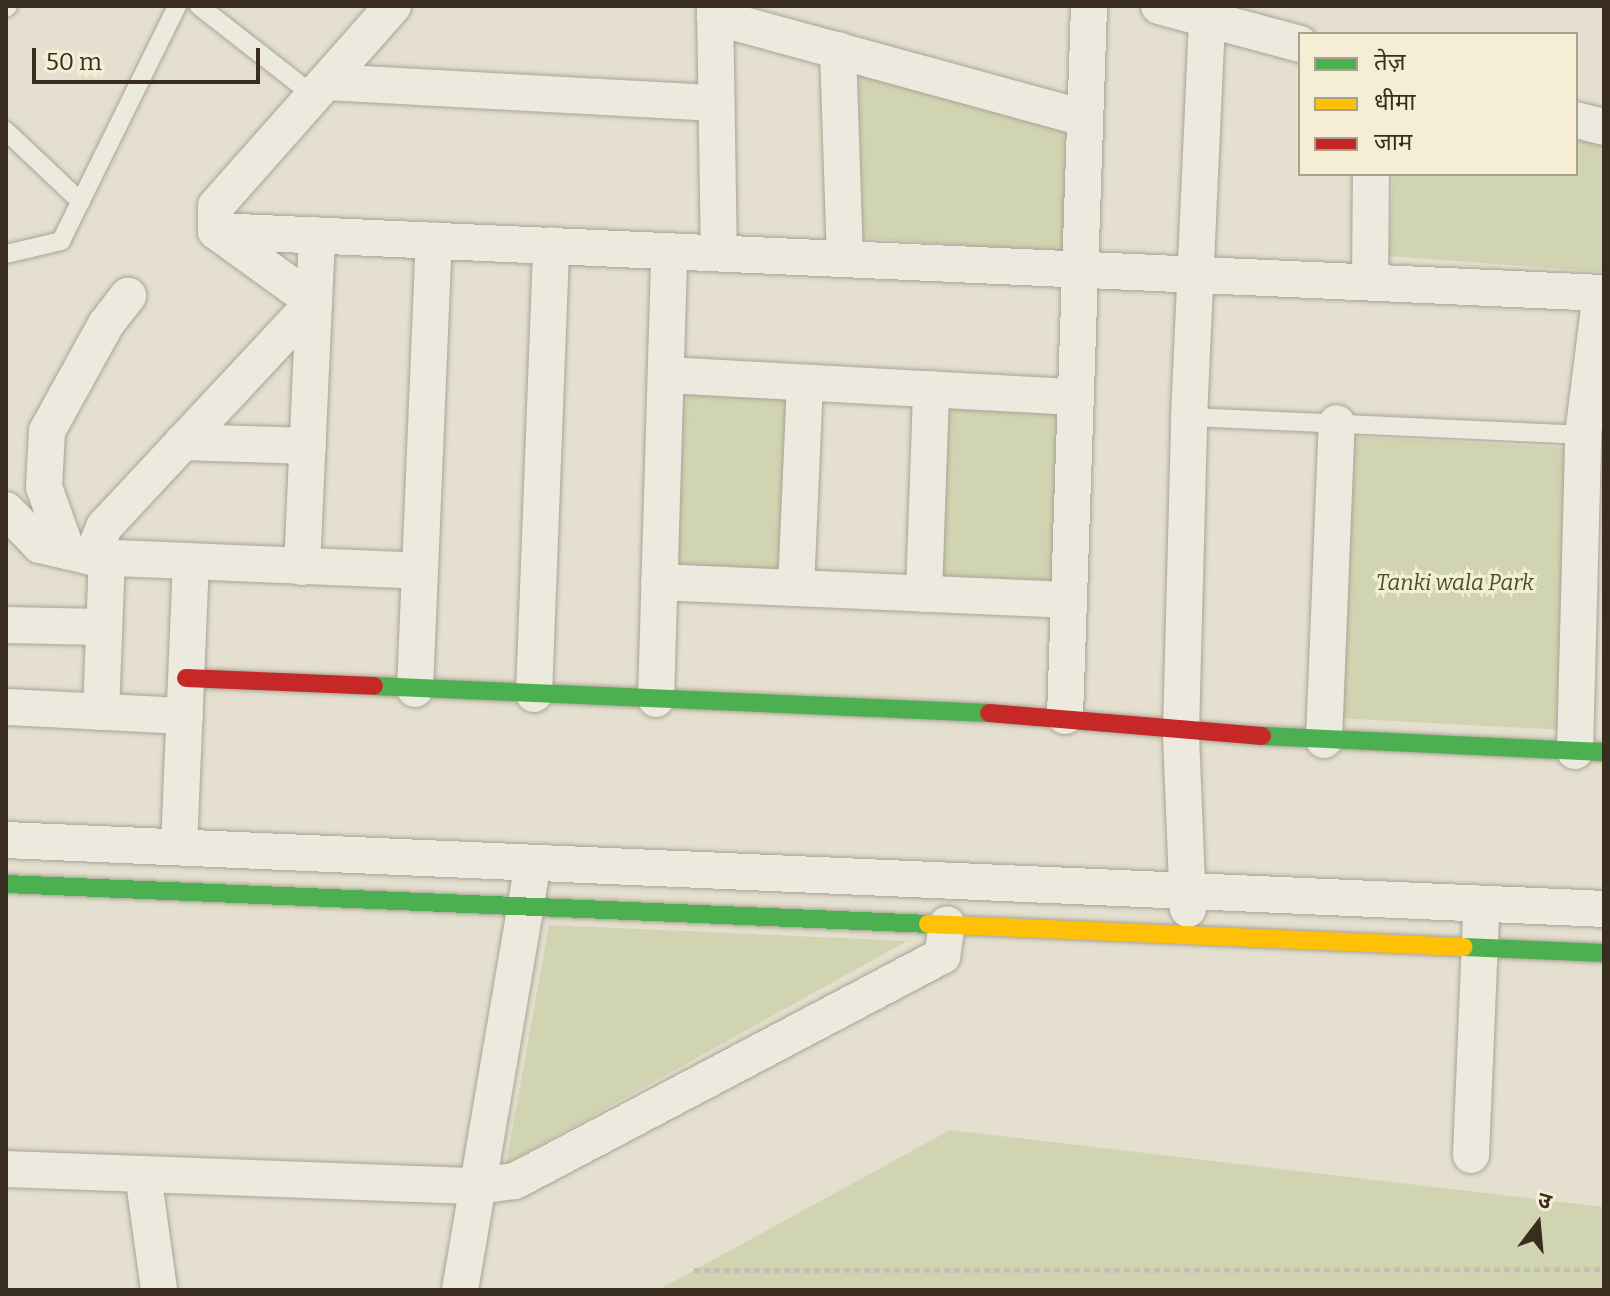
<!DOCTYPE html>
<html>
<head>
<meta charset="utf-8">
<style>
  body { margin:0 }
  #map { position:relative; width:1610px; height:1296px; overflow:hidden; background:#e4dfce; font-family:Bitter,"Noto Sans Devanagari",serif }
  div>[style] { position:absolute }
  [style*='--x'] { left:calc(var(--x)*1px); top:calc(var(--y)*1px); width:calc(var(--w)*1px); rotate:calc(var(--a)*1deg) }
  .green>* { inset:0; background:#d1d4b1; transform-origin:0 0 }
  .path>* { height:5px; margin-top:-2.5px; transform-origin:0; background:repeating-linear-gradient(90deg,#c5c0b6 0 6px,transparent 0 10px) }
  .roads { filter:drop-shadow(0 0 2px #a9a496) drop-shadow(0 0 2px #a9a496) }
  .lane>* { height:18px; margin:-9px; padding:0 9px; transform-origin:9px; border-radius:9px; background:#ece9df }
  .street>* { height:36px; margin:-18px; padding:0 18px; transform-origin:18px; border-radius:18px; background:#ece9df }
  .fast>* { height:18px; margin:-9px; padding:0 9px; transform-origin:9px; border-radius:9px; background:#4caf50 }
  .slow>* { height:18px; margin:-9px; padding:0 9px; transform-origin:9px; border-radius:9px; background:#ffc107 }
  .jam>* { height:18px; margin:-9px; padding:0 9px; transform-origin:9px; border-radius:9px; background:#c62828 }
  span { translate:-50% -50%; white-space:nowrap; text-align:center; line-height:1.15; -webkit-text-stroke:6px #f5eed4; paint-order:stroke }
  .park-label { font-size:22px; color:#455426; font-style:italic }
  .frame { position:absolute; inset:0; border:8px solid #382d1f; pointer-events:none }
  .legend { position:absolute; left:1298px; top:32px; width:280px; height:144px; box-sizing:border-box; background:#f5eed4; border:2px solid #a9a18c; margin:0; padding:10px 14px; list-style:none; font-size:24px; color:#382d1f }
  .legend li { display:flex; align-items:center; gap:16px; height:40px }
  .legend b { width:40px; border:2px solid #a9a18c }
  .north { position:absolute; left:1498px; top:1184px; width:80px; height:80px; -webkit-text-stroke:6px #f5eed4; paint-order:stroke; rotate:16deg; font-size:22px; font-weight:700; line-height:32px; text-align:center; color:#382d1f }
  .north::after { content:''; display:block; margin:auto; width:28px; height:36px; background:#382d1f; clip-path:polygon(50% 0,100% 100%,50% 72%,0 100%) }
  .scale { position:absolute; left:32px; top:48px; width:228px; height:36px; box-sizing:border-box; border:4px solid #382d1f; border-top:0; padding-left:10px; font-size:24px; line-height:28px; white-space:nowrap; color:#382d1f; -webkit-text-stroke:6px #f5eed4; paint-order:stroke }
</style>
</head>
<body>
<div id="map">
  <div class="green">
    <div style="clip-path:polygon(858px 74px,1067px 130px,1065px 253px,863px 238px)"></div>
    <div style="clip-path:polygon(1576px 137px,1604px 145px,1604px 272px,1389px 256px,1393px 174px,1576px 174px)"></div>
    <div style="left:682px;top:385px;width:114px;height:185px;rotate:3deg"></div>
    <div style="left:944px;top:399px;width:122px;height:183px;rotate:2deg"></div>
    <div style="left:1343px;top:436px;width:232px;height:282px;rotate:3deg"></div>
    <div style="clip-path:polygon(549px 925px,907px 941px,506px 1164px)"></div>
    <div style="clip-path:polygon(950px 1130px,1604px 1207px,1604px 1290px,658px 1290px)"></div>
  </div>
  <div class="path">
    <div style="--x:694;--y:1270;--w:910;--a:-0.06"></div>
  </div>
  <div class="roads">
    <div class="lane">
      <div style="--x:199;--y:6;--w:146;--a:38"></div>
      <div style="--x:6;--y:8;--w:3;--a:-45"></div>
      <div style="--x:6;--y:131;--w:103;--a:43.4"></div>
      <div style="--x:6;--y:254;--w:57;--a:-13.3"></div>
      <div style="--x:61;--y:241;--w:262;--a:-63.7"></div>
      <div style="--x:1189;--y:417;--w:394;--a:2.6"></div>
    </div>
    <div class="street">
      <div style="--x:715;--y:6;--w:247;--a:89.1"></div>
      <div style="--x:1159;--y:6;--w:146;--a:15.1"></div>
      <div style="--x:715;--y:17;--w:383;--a:15.3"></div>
      <div style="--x:838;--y:50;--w:209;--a:88.1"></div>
      <div style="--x:326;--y:82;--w:391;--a:3.1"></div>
      <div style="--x:1576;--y:120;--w:29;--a:14"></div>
      <div style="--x:216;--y:231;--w:1389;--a:2.56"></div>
      <div style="--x:216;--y:231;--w:25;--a:-90"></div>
      <div style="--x:216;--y:206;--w:267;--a:-48.5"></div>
      <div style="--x:1370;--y:282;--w:108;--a:-89.5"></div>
      <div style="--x:666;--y:375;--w:410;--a:3.1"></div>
      <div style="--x:183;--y:442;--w:125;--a:1.8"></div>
      <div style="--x:6;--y:510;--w:49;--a:45.8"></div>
      <div style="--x:40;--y:545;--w:53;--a:13"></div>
      <div style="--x:92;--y:557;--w:328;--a:2.4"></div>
      <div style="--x:67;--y:551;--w:68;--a:-109.8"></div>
      <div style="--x:44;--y:487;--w:56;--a:-86.9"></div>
      <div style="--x:47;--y:431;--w:122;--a:-61.1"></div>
      <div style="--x:106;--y:324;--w:36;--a:-52"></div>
      <div style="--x:92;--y:557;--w:32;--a:-68"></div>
      <div style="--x:104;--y:527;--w:308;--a:-47"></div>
      <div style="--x:314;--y:302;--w:121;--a:-144.1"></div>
      <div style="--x:302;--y:567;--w:332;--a:-87.4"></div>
      <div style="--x:659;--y:582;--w:410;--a:2.5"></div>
      <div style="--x:796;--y:588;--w:205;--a:-87.5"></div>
      <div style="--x:924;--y:594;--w:205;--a:-88"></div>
      <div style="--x:6;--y:625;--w:98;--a:1.2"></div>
      <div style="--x:415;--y:689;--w:449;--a:-87.6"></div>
      <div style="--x:534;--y:694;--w:449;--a:-87.8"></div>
      <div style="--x:656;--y:699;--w:448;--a:-88.3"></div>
      <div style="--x:6;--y:707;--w:179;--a:2.9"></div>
      <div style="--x:101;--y:712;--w:154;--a:-87.8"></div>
      <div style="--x:1065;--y:716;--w:710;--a:-88.06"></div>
      <div style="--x:1324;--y:740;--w:317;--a:-87.7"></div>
      <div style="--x:1575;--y:751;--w:316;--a:-88.5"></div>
      <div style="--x:1583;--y:435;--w:143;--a:-82.8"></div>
      <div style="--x:6;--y:840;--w:1599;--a:2.47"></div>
      <div style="--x:179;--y:847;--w:284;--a:-87.6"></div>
      <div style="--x:1188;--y:909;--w:177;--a:-92.3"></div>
      <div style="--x:1181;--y:732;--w:315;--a:-88.5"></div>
      <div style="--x:1189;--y:417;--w:411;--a:-87.4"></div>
      <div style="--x:1471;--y:1155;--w:235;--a:-87.6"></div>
      <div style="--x:6;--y:1169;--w:472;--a:2.1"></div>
      <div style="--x:478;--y:1186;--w:37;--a:-8"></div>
      <div style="--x:515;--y:1181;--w:483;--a:-27.8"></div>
      <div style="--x:942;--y:956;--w:32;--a:-81"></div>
      <div style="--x:143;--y:1174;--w:117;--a:82.1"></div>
      <div style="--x:460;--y:1290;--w:414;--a:-80.3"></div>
    </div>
    <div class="fast">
      <div style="--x:374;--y:686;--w:616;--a:2.51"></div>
      <div style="--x:1262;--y:736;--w:342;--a:2.7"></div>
      <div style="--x:6;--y:884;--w:923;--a:2.48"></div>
      <div style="--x:1464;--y:947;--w:140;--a:2.5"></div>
    </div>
    <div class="slow">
      <div style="--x:928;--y:924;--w:536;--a:2.46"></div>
    </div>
    <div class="jam">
      <div style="--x:186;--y:678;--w:188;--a:2.4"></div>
      <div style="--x:989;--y:713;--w:274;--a:4.8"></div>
    </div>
  </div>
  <div class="park-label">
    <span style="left:1455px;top:583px">Tanki wala Park</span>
  </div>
  <div class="frame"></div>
  <ul class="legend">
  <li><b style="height:10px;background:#4caf50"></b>तेज़</li>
  <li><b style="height:10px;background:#ffc107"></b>धीमा</li>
  <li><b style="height:10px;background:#c62828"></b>जाम</li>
  </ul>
  <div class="north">उ</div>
  <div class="scale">50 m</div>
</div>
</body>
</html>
